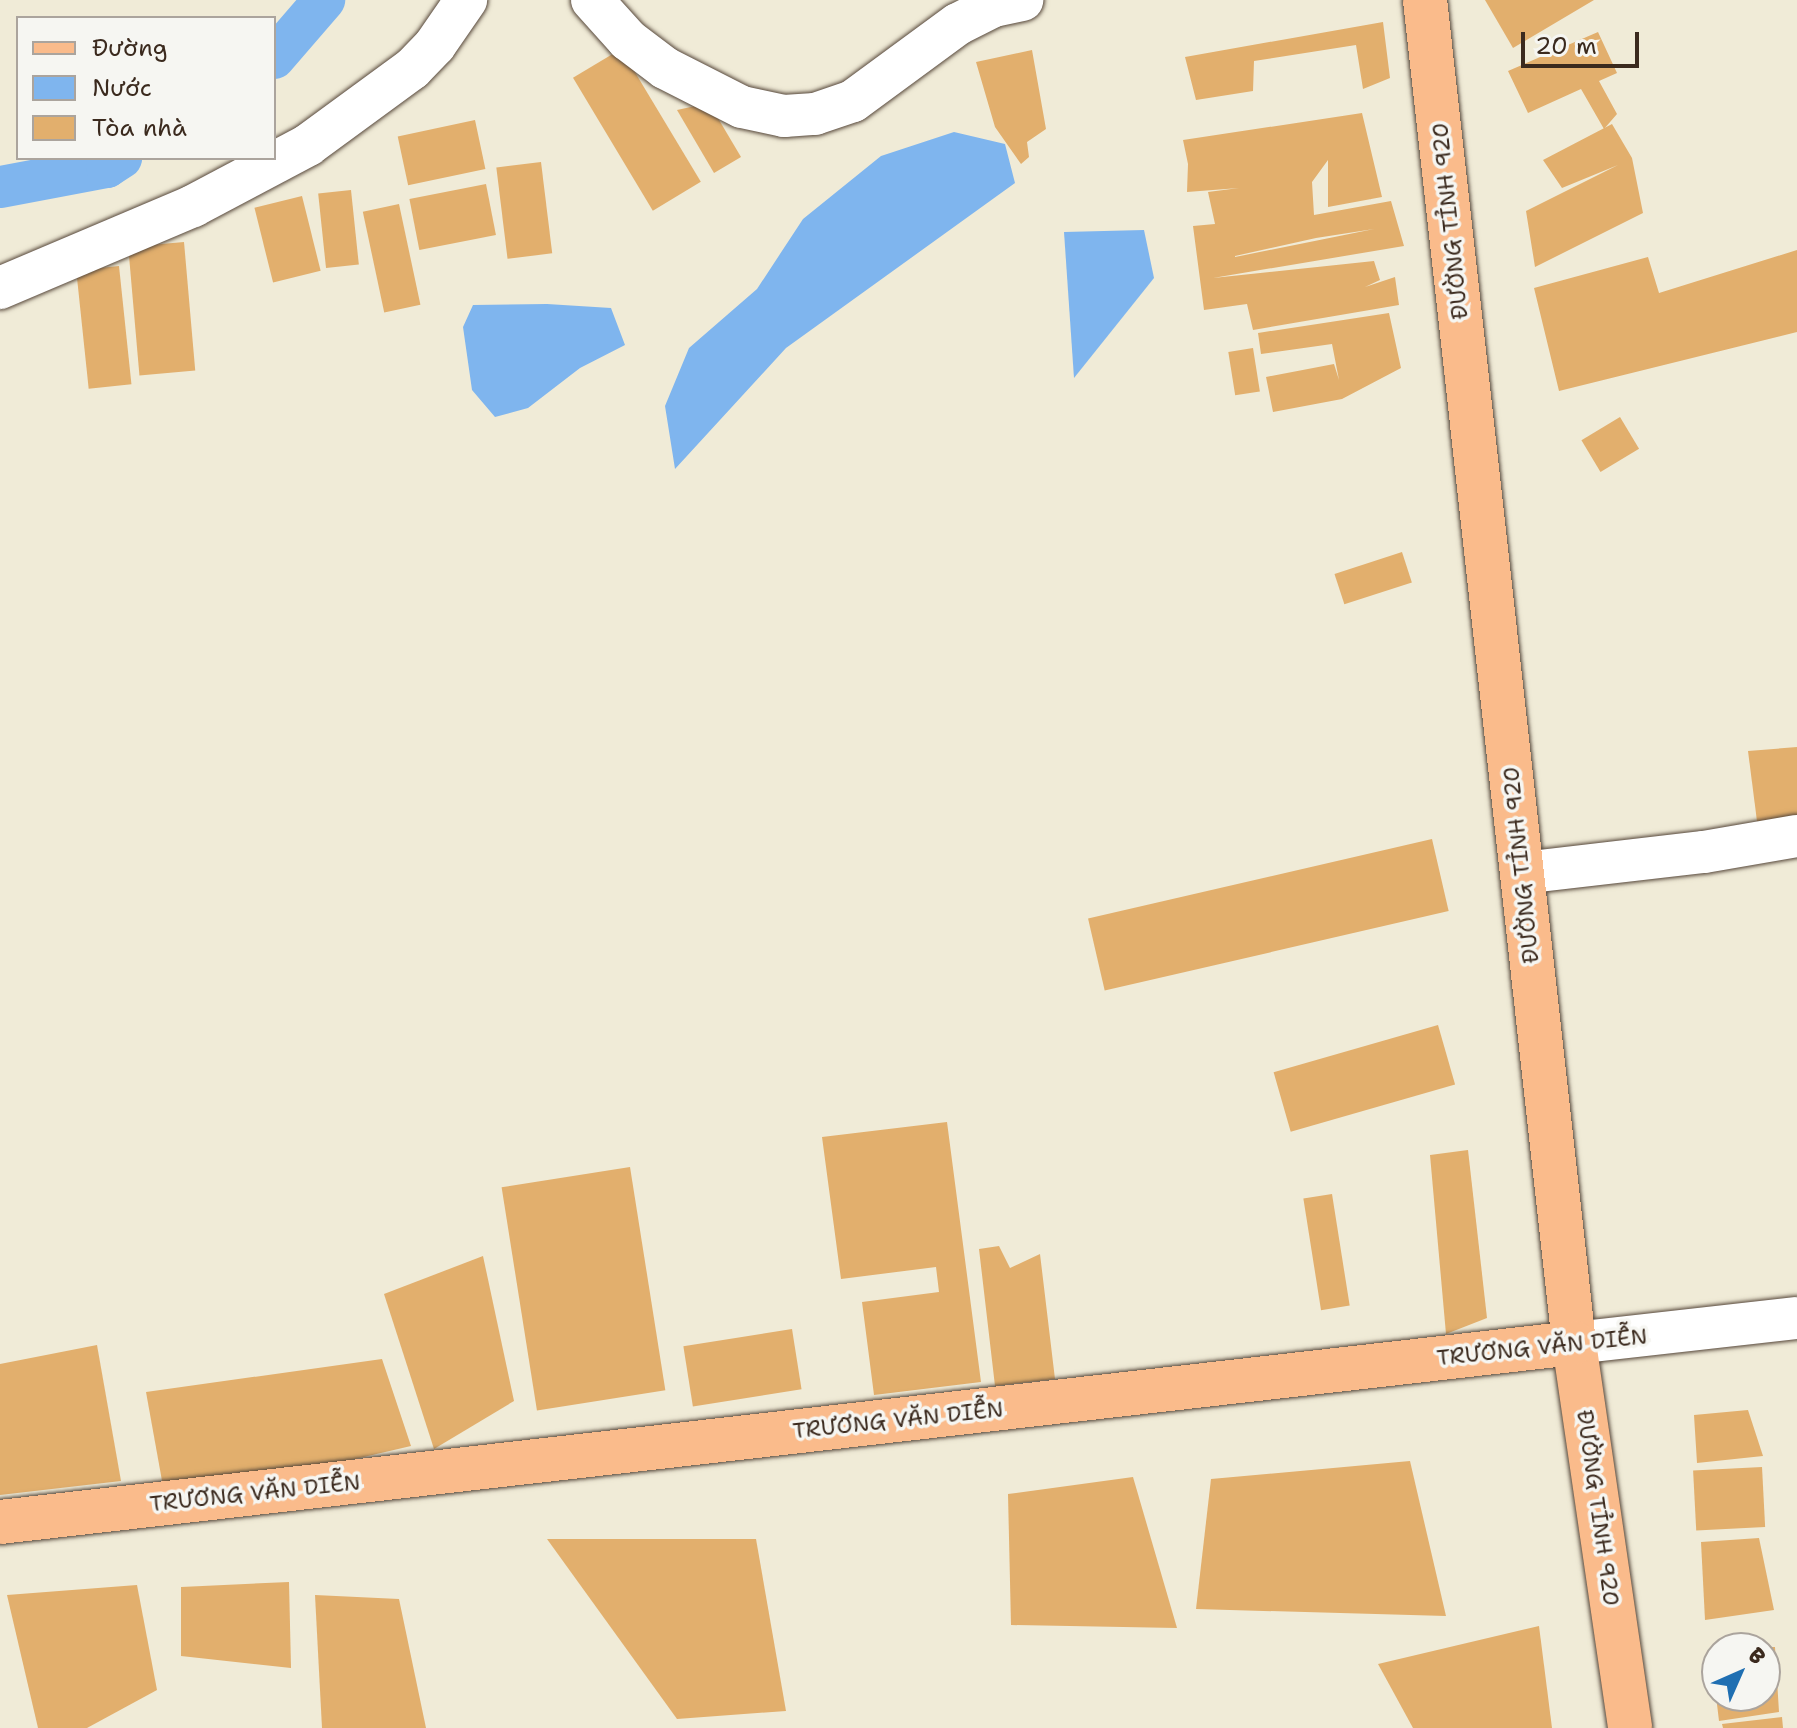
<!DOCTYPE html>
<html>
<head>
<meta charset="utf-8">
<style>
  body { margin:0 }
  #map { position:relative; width:1797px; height:1728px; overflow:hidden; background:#f0ebd7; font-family:"Shantell Sans",sans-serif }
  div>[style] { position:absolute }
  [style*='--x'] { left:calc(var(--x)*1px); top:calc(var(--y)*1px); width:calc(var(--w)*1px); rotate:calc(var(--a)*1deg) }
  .water>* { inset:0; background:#7fb5ee }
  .canal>* { height:42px; margin:-21px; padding:0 21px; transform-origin:21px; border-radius:21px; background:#7fb5ee }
  .building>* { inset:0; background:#e2af6d; transform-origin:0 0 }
  .roads { filter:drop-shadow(0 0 2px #56473a) drop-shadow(0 0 2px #56473a) }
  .minor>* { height:42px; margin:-21px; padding:0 21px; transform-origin:21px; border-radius:21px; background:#fff }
  .major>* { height:44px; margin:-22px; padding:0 22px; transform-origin:22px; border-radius:22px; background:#fabb8b }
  span { translate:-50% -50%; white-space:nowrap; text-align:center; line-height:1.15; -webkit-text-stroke:7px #f6f6f2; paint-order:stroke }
  .street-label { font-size:22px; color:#3b2a1e }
  .legend { position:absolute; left:16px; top:16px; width:260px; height:144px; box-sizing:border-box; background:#f6f6f2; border:2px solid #aba49d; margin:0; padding:10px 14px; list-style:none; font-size:24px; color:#3b2a1e }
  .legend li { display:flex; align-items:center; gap:16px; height:40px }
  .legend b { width:40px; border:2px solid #aba49d }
  .north { position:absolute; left:1701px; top:1632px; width:80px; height:80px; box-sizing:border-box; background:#f6f6f2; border:2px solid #aba49d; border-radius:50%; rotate:45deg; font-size:22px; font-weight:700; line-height:32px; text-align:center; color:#3b2a1e }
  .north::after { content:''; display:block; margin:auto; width:28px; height:36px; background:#1f6fb2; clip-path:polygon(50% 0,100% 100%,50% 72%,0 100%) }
  .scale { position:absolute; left:1521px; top:32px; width:118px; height:36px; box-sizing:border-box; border:4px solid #3b2a1e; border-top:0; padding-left:10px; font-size:24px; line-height:28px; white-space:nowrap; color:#3b2a1e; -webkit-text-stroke:6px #f6f6f2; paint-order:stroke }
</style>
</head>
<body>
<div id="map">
  <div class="water">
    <div style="clip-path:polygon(954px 132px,1005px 144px,1015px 183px,786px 348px,675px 469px,665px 406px,689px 348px,757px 289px,803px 219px,881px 156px)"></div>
    <div style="clip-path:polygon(1144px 230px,1154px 278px,1074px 378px,1064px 232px)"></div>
    <div style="clip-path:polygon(547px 304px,611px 308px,625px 345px,580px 368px,528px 408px,495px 417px,472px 390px,463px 327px,473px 305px)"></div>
  </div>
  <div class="canal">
    <div style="--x:274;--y:58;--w:77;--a:-49.2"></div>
    <div style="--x:0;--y:187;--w:109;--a:-10.6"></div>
    <div style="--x:107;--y:167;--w:17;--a:-33"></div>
  </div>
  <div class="building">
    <div style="clip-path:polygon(1485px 0,1594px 0,1513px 48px)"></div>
    <div style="clip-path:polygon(1383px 22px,1390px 78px,1363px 89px,1356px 45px,1254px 61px,1253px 91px,1196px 100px,1185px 57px)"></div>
    <div style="clip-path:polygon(1598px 32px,1617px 73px,1599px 81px,1617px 114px,1604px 129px,1581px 89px,1528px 113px,1508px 71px)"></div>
    <div style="left:621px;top:49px;width:155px;height:56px;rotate:59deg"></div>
    <div style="clip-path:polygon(1032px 50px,1046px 129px,1027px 142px,1029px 157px,1021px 164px,995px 127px,976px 62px)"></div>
    <div style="clip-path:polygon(709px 103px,741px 157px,714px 173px,677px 110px)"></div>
    <div style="clip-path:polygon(evenodd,1362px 113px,1382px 197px,1328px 207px,1328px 160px,1312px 182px,1314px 215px,1391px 201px,1404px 246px,1213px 278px,1374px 261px,1380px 280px,1365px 287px,1395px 277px,1399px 305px,1253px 330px,1247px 304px,1204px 310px,1193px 226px,1215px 224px,1208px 192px,1239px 188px,1187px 192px,1188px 164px,1183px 140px,1362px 113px,1374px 229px,1235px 257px,1235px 256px,1316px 238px,1374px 229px)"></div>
    <div style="left:475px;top:120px;width:50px;height:79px;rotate:78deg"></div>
    <div style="clip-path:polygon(1612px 124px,1632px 158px,1643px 213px,1535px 267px,1526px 211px,1618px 165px,1562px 188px,1543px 160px)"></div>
    <div style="left:541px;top:162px;width:92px;height:45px;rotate:83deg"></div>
    <div style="left:486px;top:184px;width:52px;height:78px;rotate:79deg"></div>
    <div style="left:351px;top:190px;width:75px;height:33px;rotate:84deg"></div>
    <div style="left:302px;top:196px;width:77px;height:49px;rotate:76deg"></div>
    <div style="left:399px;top:204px;width:103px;height:37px;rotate:78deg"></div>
    <div style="left:184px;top:242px;width:129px;height:56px;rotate:85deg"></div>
    <div style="clip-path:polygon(1797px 250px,1797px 332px,1559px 391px,1534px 288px,1648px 257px,1659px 293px)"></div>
    <div style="left:119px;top:266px;width:119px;height:43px;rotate:84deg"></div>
    <div style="clip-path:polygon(1389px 313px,1401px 368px,1342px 399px,1273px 412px,1266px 377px,1334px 364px,1339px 380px,1332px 344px,1261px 354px,1258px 333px)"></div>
    <div style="left:1253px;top:348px;width:44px;height:25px;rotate:81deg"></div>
    <div style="left:1620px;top:417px;width:37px;height:45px;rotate:59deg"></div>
    <div style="left:1402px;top:552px;width:32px;height:71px;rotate:72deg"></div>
    <div style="clip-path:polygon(1797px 747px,1797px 826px,1758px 829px,1748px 751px)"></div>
    <div style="left:1432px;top:839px;width:74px;height:353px;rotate:77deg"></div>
    <div style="left:1438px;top:1025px;width:62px;height:171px;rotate:74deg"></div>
    <div style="clip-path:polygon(947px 1122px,981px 1382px,874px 1395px,862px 1302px,939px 1292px,936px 1267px,841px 1279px,822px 1137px)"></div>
    <div style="clip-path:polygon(1468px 1150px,1487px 1318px,1446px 1334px,1430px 1155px)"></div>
    <div style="left:630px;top:1167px;width:226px;height:130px;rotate:81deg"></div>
    <div style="left:1332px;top:1194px;width:113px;height:29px;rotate:81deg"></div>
    <div style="clip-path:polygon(999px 1246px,1010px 1268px,1040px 1254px,1055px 1379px,995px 1386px,979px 1249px)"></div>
    <div style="clip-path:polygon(483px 1256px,514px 1401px,434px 1449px,384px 1294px)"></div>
    <div style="left:792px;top:1329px;width:61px;height:110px;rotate:81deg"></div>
    <div style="clip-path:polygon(97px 1345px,121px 1481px,0 1495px,0 1364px)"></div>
    <div style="clip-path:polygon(382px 1359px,411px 1446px,166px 1503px,146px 1392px)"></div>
    <div style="clip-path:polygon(1748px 1410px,1763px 1456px,1697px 1463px,1694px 1415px)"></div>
    <div style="clip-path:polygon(1410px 1461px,1446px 1616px,1196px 1609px,1211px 1479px)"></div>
    <div style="left:1762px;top:1467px;width:60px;height:69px;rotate:87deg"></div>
    <div style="clip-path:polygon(1133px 1477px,1177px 1628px,1011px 1625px,1008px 1494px)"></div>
    <div style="clip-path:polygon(1759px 1538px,1774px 1610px,1705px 1620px,1701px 1542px)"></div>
    <div style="clip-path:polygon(547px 1539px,756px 1539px,786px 1711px,677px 1719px)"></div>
    <div style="clip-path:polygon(289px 1582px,291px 1668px,181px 1656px,181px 1587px)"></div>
    <div style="clip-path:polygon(137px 1585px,157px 1690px,87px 1728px,38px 1728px,7px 1595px)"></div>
    <div style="clip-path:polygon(315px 1595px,399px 1599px,426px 1728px,322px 1728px)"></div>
    <div style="clip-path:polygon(1539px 1626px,1552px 1728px,1413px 1728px,1378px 1664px)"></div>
    <div style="clip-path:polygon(1765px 1647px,1775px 1647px,1779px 1712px,1719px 1721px,1716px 1696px,1765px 1696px)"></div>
    <div style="clip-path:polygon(1717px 1651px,1717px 1692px,1715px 1692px,1709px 1652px)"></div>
    <div style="clip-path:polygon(1782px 1717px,1783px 1728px,1723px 1728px,1722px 1724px)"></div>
  </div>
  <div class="roads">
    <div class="minor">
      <div style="--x:592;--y:0;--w:54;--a:48"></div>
      <div style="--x:628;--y:40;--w:46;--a:37.1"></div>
      <div style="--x:665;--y:68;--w:86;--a:26.9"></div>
      <div style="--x:742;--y:107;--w:43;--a:12.1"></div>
      <div style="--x:784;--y:116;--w:31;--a:-4"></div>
      <div style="--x:815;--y:114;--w:40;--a:-18.9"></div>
      <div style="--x:853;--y:101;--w:130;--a:-36.3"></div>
      <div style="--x:958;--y:24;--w:40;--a:-26.6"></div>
      <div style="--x:994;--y:6;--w:29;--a:-12"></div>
      <div style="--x:0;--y:288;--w:210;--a:-23"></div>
      <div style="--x:193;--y:206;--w:130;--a:-27.9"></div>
      <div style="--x:308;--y:145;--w:129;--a:-36.2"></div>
      <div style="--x:412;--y:69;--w:33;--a:-46"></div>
      <div style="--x:435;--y:45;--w:55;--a:-55.4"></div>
      <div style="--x:1522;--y:873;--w:183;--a:-6.6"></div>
      <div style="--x:1704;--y:852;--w:94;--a:-9.8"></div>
      <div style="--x:1574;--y:1343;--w:224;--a:-6.4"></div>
    </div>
    <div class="major">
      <div style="--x:1425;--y:0;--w:1351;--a:83.67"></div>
      <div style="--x:1574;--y:1343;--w:389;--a:81.7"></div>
      <div style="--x:0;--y:1522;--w:1584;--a:-6.49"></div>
    </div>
  </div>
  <div class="street-label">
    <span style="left:1450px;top:221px;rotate:-96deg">ĐƯỜNG TỈNH 920</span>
    <span style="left:1521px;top:865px;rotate:-96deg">ĐƯỜNG TỈNH 920</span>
    <span style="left:1542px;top:1347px;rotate:-6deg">TRƯƠNG VĂN DIỄN</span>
    <span style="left:898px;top:1420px;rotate:-6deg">TRƯƠNG VĂN DIỄN</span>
    <span style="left:255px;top:1493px;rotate:-6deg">TRƯƠNG VĂN DIỄN</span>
    <span style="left:1598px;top:1508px;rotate:82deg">ĐƯỜNG TỈNH 920</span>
  </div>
  <ul class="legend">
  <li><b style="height:10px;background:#fabb8b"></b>Đường</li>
  <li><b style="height:22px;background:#7fb5ee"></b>Nước</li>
  <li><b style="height:22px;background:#e2af6d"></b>Tòa nhà</li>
  </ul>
  <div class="north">B</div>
  <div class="scale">20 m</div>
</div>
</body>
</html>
